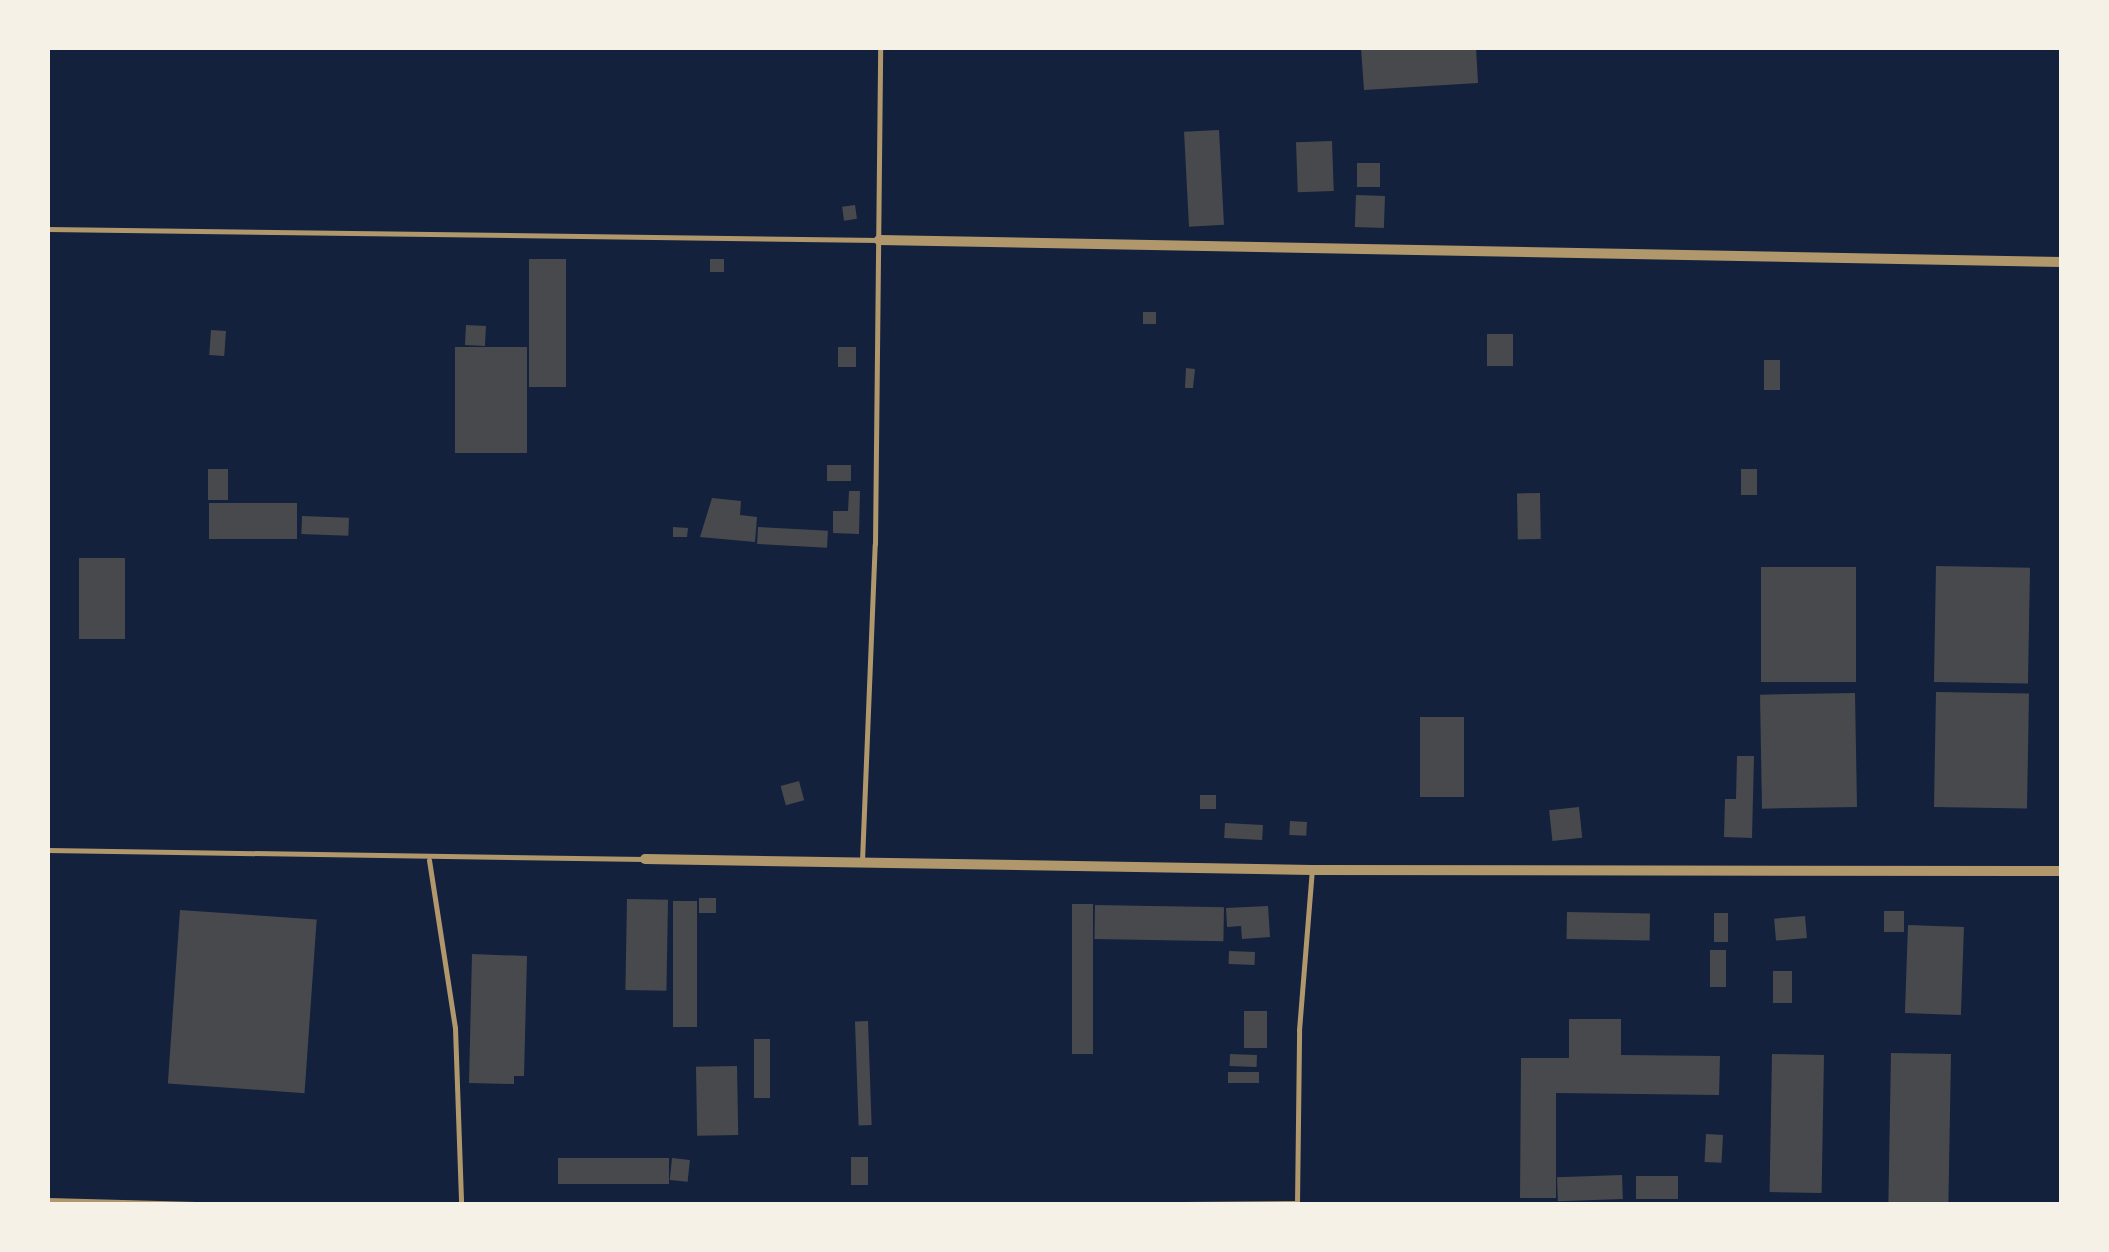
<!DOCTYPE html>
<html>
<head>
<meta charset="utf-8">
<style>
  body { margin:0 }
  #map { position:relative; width:2109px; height:1252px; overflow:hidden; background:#14213d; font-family:Figtree,sans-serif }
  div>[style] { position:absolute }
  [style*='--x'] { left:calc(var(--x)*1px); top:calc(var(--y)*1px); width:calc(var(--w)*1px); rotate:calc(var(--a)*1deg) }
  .building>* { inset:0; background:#48494c; transform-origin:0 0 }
  .service>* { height:5px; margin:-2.5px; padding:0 2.5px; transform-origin:2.5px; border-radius:2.5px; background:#b1986c }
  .minor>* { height:10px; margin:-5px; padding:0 5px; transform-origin:5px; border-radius:5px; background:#b1986c }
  span { translate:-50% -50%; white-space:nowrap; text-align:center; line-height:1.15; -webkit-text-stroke:10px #f6f1e7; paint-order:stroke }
  .frame { position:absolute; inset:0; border:50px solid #f6f1e7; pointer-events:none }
</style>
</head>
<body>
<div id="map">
  <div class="building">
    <div style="clip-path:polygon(1361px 48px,1476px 48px,1478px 83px,1364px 90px)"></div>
    <div style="left:1219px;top:130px;width:95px;height:35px;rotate:87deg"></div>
    <div style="left:1332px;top:141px;width:50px;height:36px;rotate:88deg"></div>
    <div style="left:1357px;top:163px;width:23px;height:24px"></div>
    <div style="left:1356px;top:195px;width:29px;height:32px;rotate:2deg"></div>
    <div style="left:855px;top:205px;width:14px;height:13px;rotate:82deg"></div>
    <div style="left:529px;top:259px;width:37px;height:128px"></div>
    <div style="left:710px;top:259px;width:14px;height:13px"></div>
    <div style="left:1143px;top:312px;width:13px;height:12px"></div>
    <div style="left:466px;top:325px;width:20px;height:20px;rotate:3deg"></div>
    <div style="left:211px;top:330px;width:15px;height:25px;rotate:4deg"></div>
    <div style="left:1487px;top:334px;width:26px;height:32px"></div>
    <div style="left:455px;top:347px;width:72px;height:106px"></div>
    <div style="left:838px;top:347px;width:18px;height:20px"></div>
    <div style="left:1764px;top:360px;width:16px;height:30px"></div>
    <div style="clip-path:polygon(1186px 368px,1195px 369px,1193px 388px,1185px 388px)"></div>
    <div style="left:851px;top:465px;width:16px;height:24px;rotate:90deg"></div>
    <div style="left:208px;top:469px;width:20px;height:31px"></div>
    <div style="left:1741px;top:469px;width:16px;height:26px"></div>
    <div style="clip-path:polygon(849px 491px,860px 491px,859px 534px,833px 533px,833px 511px,848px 511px)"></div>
    <div style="left:1540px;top:493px;width:46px;height:23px;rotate:89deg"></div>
    <div style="clip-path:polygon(712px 498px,741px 501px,740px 515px,757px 517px,755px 542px,700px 537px)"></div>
    <div style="left:297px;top:503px;width:36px;height:88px;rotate:90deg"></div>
    <div style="left:302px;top:516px;width:47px;height:18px;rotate:2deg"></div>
    <div style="clip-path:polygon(673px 527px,688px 528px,687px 537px,673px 537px)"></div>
    <div style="left:758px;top:527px;width:70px;height:17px;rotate:3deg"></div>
    <div style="left:79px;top:558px;width:46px;height:81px"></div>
    <div style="left:1936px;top:566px;width:94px;height:116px;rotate:1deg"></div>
    <div style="left:1761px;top:567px;width:95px;height:115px"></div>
    <div style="left:1936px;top:692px;width:93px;height:115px;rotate:1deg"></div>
    <div style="left:1855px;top:693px;width:114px;height:95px;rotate:89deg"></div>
    <div style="left:1420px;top:717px;width:44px;height:80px"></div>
    <div style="clip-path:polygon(1737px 756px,1754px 756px,1752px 838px,1724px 837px,1725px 799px,1736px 799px)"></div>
    <div style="left:799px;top:781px;width:20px;height:19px;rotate:75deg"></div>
    <div style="left:1200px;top:795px;width:16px;height:14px"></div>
    <div style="left:1579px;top:807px;width:31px;height:30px;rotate:84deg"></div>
    <div style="left:1290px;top:821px;width:17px;height:14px;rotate:3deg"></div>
    <div style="left:1225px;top:823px;width:38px;height:15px;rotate:3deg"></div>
    <div style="left:699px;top:898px;width:17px;height:15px"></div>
    <div style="left:627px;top:899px;width:41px;height:91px;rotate:1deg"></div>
    <div style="left:673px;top:901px;width:24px;height:126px"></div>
    <div style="left:1072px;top:904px;width:21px;height:150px"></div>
    <div style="left:1095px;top:905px;width:129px;height:34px;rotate:1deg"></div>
    <div style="clip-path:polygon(1268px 906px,1270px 937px,1242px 939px,1241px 926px,1227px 927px,1226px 908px)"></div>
    <div style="left:180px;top:910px;width:137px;height:174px;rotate:4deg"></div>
    <div style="left:1884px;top:911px;width:20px;height:21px"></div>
    <div style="left:1567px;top:912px;width:83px;height:27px;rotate:1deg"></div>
    <div style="left:1714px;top:913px;width:14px;height:29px"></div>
    <div style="left:1805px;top:916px;width:22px;height:31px;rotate:85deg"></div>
    <div style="left:1908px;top:925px;width:56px;height:88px;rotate:2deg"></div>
    <div style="left:1710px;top:950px;width:16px;height:37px"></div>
    <div style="left:1229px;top:951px;width:26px;height:13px;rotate:2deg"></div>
    <div style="clip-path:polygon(472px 954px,527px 956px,524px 1076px,514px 1076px,514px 1084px,469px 1083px)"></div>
    <div style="left:1773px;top:971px;width:19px;height:32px"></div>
    <div style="left:1267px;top:1011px;width:37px;height:23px;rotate:90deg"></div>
    <div style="clip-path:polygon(1569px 1019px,1621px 1019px,1621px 1055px,1720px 1056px,1719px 1095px,1556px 1093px,1556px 1198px,1520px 1198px,1521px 1058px,1569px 1058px)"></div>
    <div style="left:868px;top:1021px;width:104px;height:13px;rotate:88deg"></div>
    <div style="left:754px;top:1039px;width:16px;height:59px"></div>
    <div style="left:1891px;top:1053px;width:60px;height:151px;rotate:1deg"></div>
    <div style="left:1230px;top:1054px;width:27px;height:12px;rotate:2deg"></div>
    <div style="left:1772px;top:1054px;width:52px;height:138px;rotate:1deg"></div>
    <div style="left:737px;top:1066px;width:69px;height:41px;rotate:89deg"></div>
    <div style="left:1228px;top:1072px;width:31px;height:11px"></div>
    <div style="left:1706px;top:1134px;width:17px;height:28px;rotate:3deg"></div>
    <div style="left:851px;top:1157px;width:17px;height:28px"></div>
    <div style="left:669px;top:1158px;width:26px;height:111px;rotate:90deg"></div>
    <div style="left:672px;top:1158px;width:18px;height:22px;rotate:6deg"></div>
    <div style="left:1622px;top:1175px;width:24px;height:65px;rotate:88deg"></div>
    <div style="left:1678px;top:1176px;width:23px;height:42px;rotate:90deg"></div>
  </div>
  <div class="service">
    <div style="--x:48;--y:229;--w:831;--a:0.76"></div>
    <div style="--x:48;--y:850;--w:596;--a:0.87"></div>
    <div style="--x:429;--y:860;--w:170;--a:81.2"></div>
    <div style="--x:455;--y:1028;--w:176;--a:88"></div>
    <div style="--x:862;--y:861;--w:317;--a:-87.7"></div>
    <div style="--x:875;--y:544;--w:496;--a:-89.4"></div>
    <div style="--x:48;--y:1200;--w:148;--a:1.5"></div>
    <div style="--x:1183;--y:1204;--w:114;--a:-0.5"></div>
    <div style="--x:1297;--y:1204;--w:174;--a:-89.3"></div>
    <div style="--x:1299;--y:1030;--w:161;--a:-85.4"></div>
  </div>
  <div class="minor">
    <div style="--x:879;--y:240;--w:1183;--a:1.07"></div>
    <div style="--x:645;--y:859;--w:667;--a:0.94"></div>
    <div style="--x:1312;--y:870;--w:750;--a:0.08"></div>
  </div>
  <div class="frame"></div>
</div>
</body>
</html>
